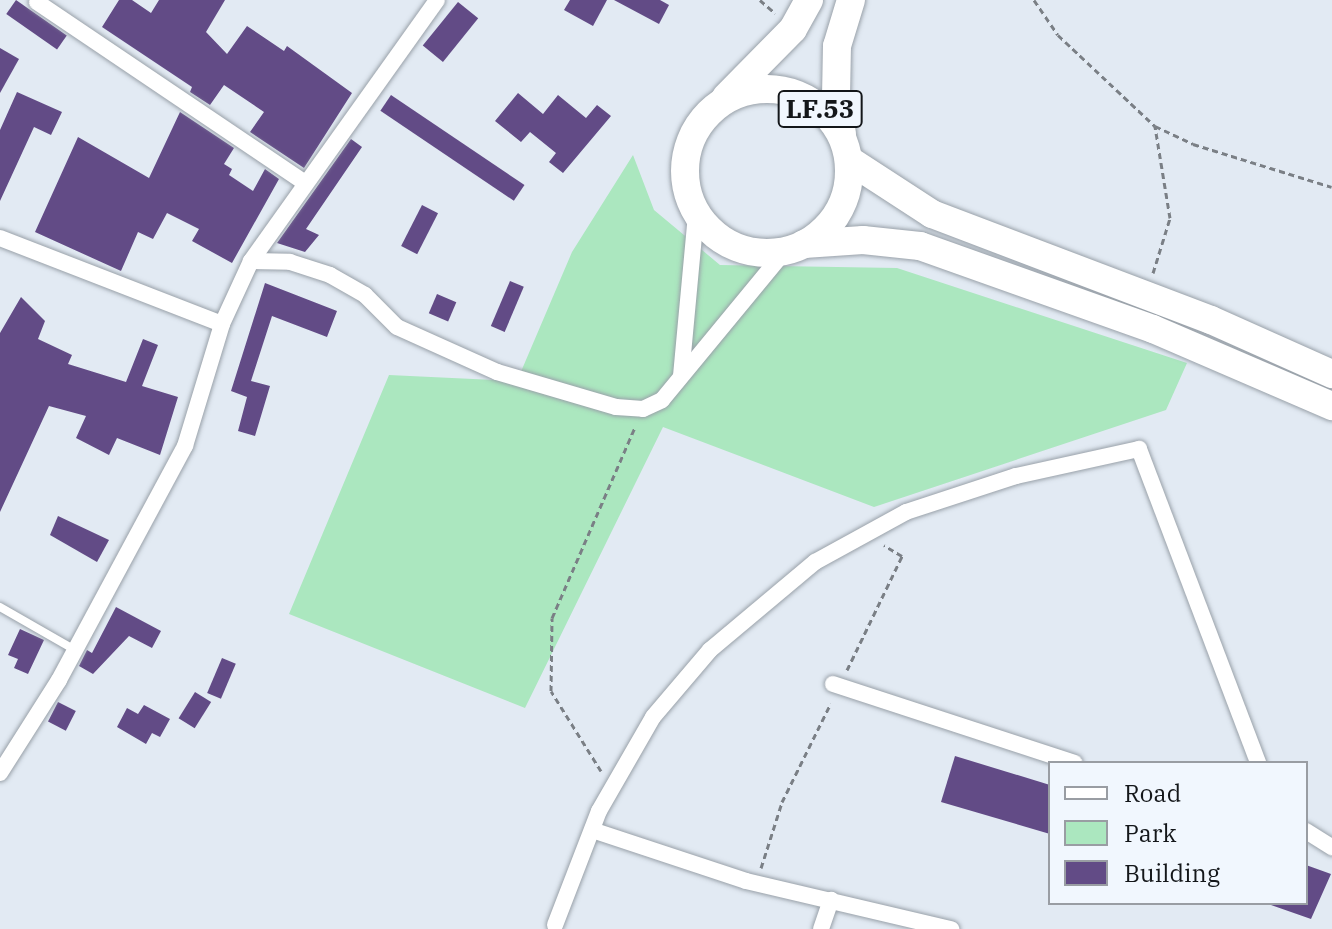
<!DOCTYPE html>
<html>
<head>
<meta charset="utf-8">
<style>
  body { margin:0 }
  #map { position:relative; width:1332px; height:929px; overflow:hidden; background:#e2eaf3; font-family:"IBM Plex Serif",serif }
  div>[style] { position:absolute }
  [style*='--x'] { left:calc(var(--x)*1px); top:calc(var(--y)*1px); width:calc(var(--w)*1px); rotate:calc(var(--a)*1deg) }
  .green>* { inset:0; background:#abe7bf }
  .building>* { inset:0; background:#624b86; transform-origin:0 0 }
  .path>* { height:3px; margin-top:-1.5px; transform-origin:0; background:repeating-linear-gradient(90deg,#7a7f85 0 6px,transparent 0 10px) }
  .roads { filter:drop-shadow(0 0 2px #99a1a9) drop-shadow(0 0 2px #99a1a9) }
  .lane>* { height:8px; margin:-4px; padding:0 4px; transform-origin:4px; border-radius:4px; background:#fff }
  .street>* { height:16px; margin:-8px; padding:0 8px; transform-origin:8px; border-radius:8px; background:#fff }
  .highway>* { height:28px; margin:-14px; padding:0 14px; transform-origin:14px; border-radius:14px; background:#fff }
  .highway>.ring { margin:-14px; padding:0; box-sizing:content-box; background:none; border:28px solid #fff; border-radius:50% }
  span { translate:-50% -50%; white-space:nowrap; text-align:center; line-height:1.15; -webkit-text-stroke:8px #f1f7fe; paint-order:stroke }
  .shield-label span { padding:2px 6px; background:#f1f7fe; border:2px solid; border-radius:6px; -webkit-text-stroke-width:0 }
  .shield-label { font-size:26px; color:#14171a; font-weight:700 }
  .legend { position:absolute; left:1048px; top:761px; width:260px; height:144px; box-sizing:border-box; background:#f1f7fe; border:2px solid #999da3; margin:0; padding:10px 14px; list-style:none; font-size:24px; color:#14171a }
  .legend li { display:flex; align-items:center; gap:16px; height:40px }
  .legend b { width:40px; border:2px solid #999da3 }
</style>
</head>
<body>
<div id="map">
  <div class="green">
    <div style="clip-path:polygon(633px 155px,654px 210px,720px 265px,897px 268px,1187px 363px,1166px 410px,874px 507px,663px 427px,525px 708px,289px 614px,389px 375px,517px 381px,572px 252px)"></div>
  </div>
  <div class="building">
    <div style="left:16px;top:0;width:62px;height:17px;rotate:35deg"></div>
    <div style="clip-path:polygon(119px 0,132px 0,151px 13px,159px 0,225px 0,206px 32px,227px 54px,247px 26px,284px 51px,287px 46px,352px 93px,304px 168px,250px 132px,264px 112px,224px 85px,210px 105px,190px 92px,192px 87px,102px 27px)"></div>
    <div style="clip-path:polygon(570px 0,607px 0,593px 26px,564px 10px)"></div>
    <div style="clip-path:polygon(614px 0,660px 0,669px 5px,659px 24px)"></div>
    <div style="left:458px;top:2px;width:26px;height:56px;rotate:39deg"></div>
    <div style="clip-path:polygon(0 48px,19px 59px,0 93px)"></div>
    <div style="clip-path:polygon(17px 92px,62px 112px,51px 135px,34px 127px,0 201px,0 130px)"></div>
    <div style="clip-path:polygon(518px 93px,543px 114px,558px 95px,586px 118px,597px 105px,611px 116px,563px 173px,549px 162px,556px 153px,530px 132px,521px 142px,495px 121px)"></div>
    <div style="left:391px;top:95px;width:161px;height:19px;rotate:34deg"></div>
    <div style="clip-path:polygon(180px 112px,234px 148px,224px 164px,232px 169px,229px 175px,253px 191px,265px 169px,279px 179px,232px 263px,192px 241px,199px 229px,167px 213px,153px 239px,138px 232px,121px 271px,35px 232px,78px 137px,149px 178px)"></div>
    <div style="clip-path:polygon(351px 139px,362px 147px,306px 229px,319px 235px,305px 252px,277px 243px)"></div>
    <div style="left:422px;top:205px;width:18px;height:46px;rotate:27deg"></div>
    <div style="left:510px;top:281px;width:15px;height:49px;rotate:23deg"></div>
    <div style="clip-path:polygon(265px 283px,337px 311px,327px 337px,272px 316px,251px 381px,270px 386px,255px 436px,238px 431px,247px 397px,231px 391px)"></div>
    <div style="left:437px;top:294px;width:21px;height:21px;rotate:23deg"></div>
    <div style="clip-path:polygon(21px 297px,45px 321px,38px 339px,72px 355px,68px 364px,126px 382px,143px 339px,158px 345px,142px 386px,178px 397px,160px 455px,117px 438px,109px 455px,76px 438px,86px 416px,49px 406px,0 512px,0 333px)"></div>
    <div style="clip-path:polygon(58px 516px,109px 540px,97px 562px,50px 535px)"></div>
    <div style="clip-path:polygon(116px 607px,161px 631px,152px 648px,129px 636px,93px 674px,79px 666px,87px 650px,92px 653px)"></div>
    <div style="clip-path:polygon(20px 629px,44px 640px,28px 674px,14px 668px,18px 659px,8px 655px)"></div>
    <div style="left:222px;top:658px;width:15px;height:38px;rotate:23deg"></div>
    <div style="left:195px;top:692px;width:19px;height:31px;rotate:32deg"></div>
    <div style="left:58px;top:702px;width:20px;height:22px;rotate:27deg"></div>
    <div style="clip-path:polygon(144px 705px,170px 719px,160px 737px,152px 733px,146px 744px,117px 727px,127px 708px,138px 714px)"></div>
    <div style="clip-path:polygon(955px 756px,1050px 785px,1050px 834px,941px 802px)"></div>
    <div style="clip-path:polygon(1306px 865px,1331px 874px,1311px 919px,1271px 905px,1308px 903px)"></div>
  </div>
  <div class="path">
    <div style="--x:760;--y:0;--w:20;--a:41"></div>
    <div style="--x:1034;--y:0;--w:42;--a:55.6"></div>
    <div style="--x:1058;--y:35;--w:133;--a:43.2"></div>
    <div style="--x:1155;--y:126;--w:42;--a:25.3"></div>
    <div style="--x:1193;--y:144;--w:145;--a:17.2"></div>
    <div style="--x:1153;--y:273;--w:58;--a:-72.8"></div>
    <div style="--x:1170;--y:218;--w:93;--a:-99.3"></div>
    <div style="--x:847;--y:670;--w:127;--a:-64.2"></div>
    <div style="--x:902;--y:556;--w:21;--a:-149"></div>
    <div style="--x:601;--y:771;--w:94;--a:-122"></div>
    <div style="--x:551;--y:691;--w:73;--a:-89.2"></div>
    <div style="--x:552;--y:618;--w:208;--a:-66.5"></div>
    <div style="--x:761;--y:868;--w:69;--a:-72.3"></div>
    <div style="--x:782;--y:802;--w:110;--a:-63.7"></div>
  </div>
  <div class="roads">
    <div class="lane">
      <div style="--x:0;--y:607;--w:86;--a:29.8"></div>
    </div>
    <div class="street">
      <div style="--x:37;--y:2;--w:322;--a:34"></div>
      <div style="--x:0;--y:238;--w:238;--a:21.2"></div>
      <div style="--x:251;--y:261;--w:39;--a:1"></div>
      <div style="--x:290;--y:262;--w:42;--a:18"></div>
      <div style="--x:330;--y:275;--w:40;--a:29.7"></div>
      <div style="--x:365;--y:295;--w:45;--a:45"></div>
      <div style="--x:397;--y:327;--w:110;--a:24.2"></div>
      <div style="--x:497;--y:372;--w:124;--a:16.4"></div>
      <div style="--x:616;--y:407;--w:27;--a:4"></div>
      <div style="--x:643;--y:409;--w:21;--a:-25"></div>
      <div style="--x:662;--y:400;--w:193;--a:-50.5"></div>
      <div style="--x:681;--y:376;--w:164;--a:-84.7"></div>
      <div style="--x:833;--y:684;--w:254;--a:18.1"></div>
      <div style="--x:0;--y:773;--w:110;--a:-57.6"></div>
      <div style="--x:59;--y:680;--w:266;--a:-61.7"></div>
      <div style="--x:185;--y:446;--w:127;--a:-73.1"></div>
      <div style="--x:222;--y:324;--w:69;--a:-65.3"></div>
      <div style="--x:251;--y:261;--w:320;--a:-54.5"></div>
      <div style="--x:592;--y:830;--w:162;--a:18.3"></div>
      <div style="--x:746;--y:881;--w:211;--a:13.2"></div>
      <div style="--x:1306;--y:831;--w:31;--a:32"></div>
      <div style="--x:555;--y:925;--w:122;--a:-68.9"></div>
      <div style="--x:599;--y:811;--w:108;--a:-60.1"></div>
      <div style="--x:653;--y:717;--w:88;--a:-49.6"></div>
      <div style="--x:710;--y:650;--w:137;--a:-40"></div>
      <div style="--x:815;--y:562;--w:104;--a:-28.8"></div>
      <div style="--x:906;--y:512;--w:116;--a:-18.1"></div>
      <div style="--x:1016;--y:476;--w:126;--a:-12.4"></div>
      <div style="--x:1139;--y:449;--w:336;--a:69.2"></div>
      <div style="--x:821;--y:929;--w:31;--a:-71"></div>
    </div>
    <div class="highway">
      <div class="ring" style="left:685px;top:89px;width:136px;height:136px"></div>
      <div style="--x:726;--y:97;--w:95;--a:-45.4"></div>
      <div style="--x:793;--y:29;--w:33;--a:-61"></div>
      <div style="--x:842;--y:134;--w:37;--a:-99"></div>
      <div style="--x:836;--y:97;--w:51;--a:-88.9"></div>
      <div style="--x:837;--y:46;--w:48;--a:-73.1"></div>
      <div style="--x:849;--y:160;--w:99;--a:33"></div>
      <div style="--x:932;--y:214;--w:298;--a:20.8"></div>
      <div style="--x:1211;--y:320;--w:133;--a:24.1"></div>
      <div style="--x:804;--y:244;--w:59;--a:-3.9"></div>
      <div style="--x:863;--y:240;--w:57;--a:6"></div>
      <div style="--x:920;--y:246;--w:247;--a:19.6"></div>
      <div style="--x:1153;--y:329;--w:195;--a:23.3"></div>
    </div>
  </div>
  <div class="shield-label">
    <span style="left:820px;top:109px">LF.53</span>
  </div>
  <ul class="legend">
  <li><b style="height:10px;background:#fff"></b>Road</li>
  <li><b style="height:22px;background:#abe7bf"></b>Park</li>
  <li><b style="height:22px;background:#624b86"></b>Building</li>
  </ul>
</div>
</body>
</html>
